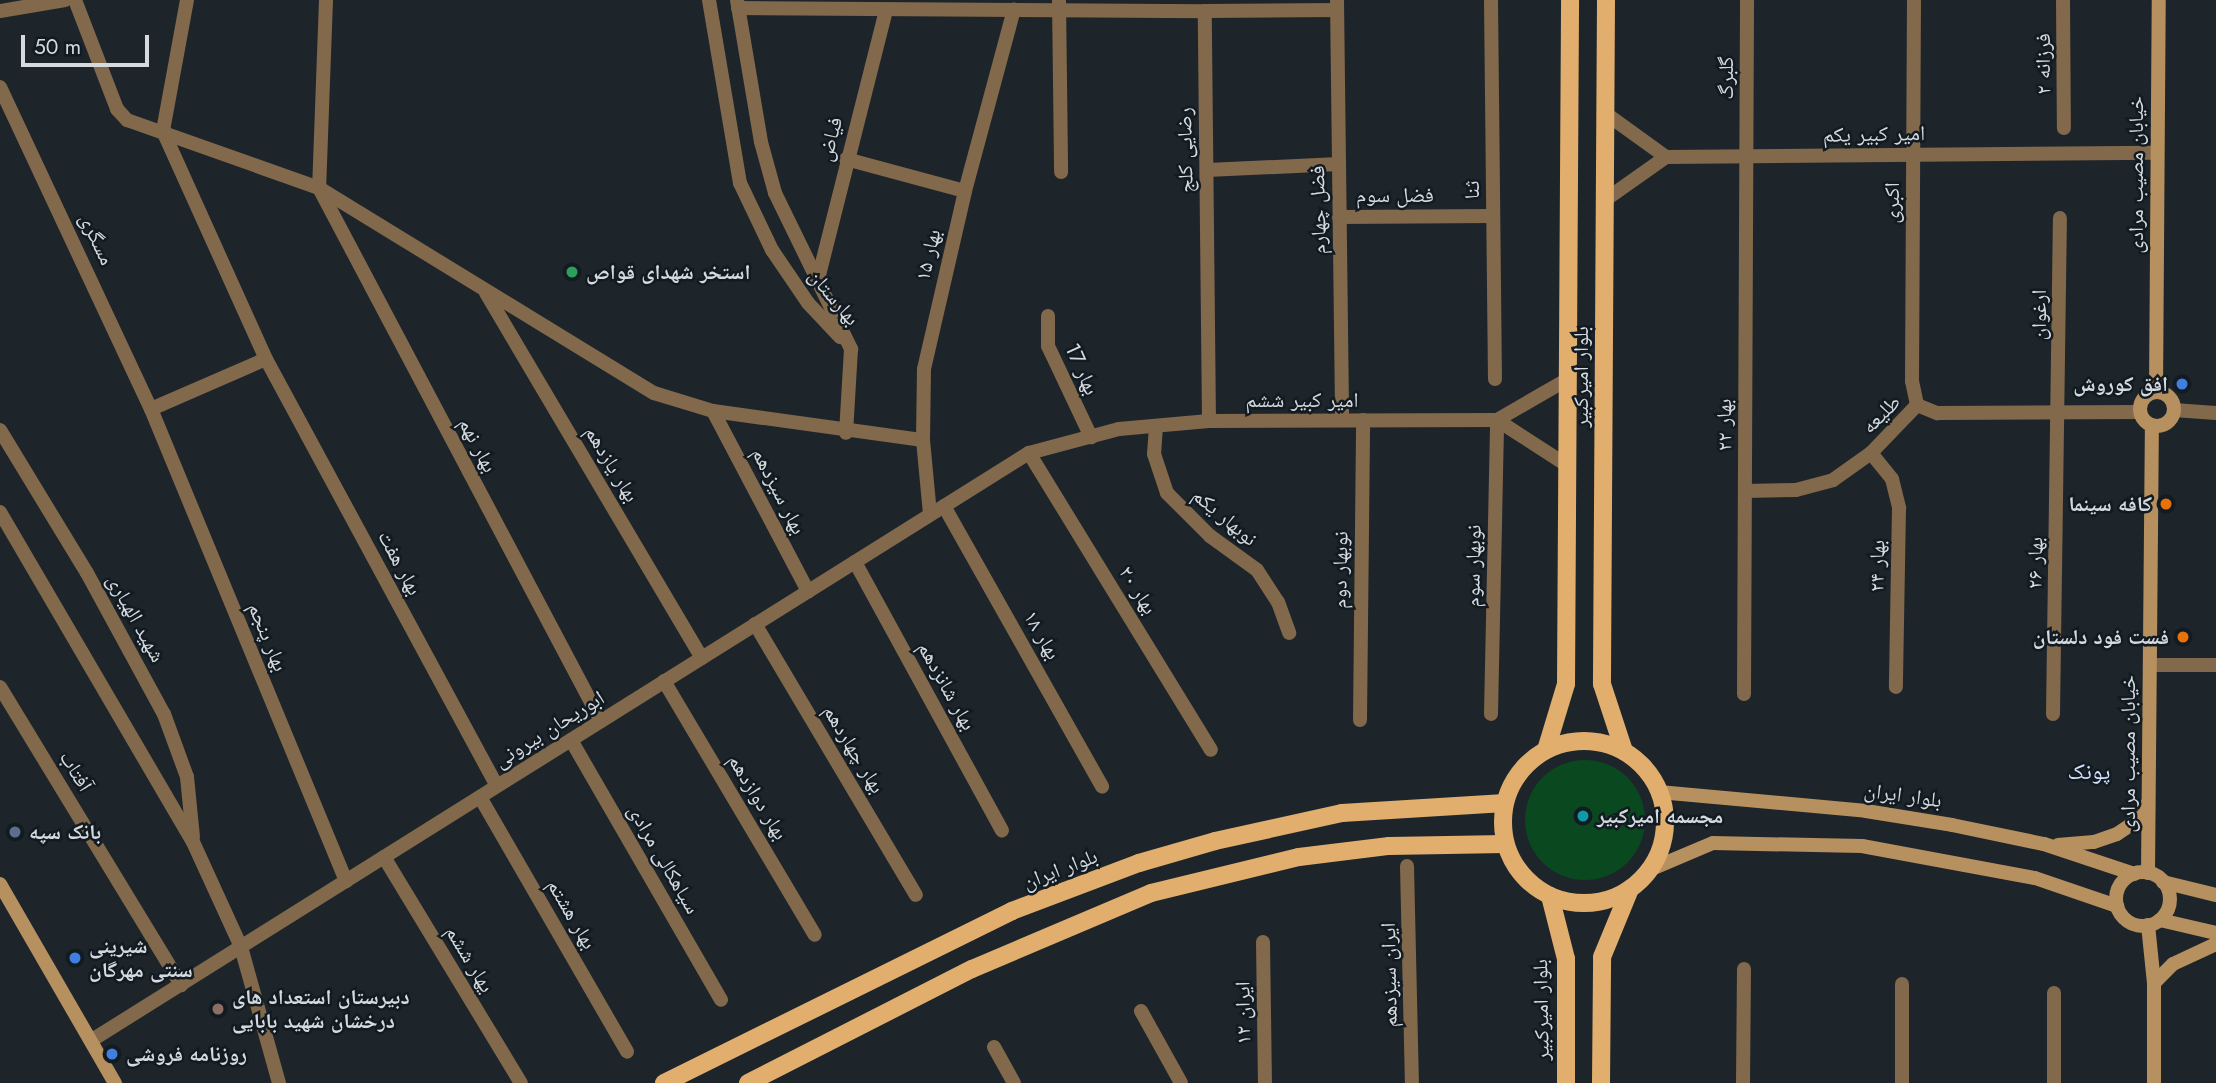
<!DOCTYPE html>
<html>
<head>
<meta charset="utf-8">
<style>
  body { margin:0 }
  #map { position:relative; width:2216px; height:1083px; overflow:hidden; background:#1d252b; font-family:Jost,"Noto Naskh Arabic",sans-serif }
  div>[style] { position:absolute }
  [style*='--x'] { left:calc(var(--x)*1px); top:calc(var(--y)*1px); width:calc(var(--w)*1px); rotate:calc(var(--a)*1deg) }
  .green>* { inset:0; background:#0a4820 }
  .round { border-radius:50% }
  .street>* { height:14px; margin:-7px; padding:0 7px; transform-origin:7px; border-radius:7px; background:#82694b }
  .secondary>* { height:14px; margin:-7px; padding:0 7px; transform-origin:7px; border-radius:7px; background:#b7905f }
  .secondary>.ring { margin:-7px; padding:0; box-sizing:content-box; background:none; border:14px solid #b7905f; border-radius:50% }
  .primary>* { height:18px; margin:-9px; padding:0 9px; transform-origin:9px; border-radius:9px; background:#e1ae6d }
  .primary>.ring { margin:-9px; padding:0; box-sizing:content-box; background:none; border:18px solid #e1ae6d; border-radius:50% }
  .dots>* { width:19px; height:19px; translate:-50% -50%; box-sizing:border-box; border:4px solid #131b22; border-radius:50% }
  span { translate:-50% -50%; white-space:nowrap; text-align:center; line-height:1.15; -webkit-text-stroke:5px #131b22; paint-order:stroke }
  .street-label { font-size:21px; color:#d5dadf }
  .poi-label { font-size:21px; color:#d5dadf; font-weight:700 }
  .left { translate:0 -50%; text-align:left }
  .right { translate:-100% -50%; text-align:right }
  .neighbourhood-label { font-size:23px; color:#d4e1fc }
  .scale { position:absolute; left:21px; top:35px; width:128px; height:32px; box-sizing:border-box; border:4px solid #d5dadf; border-top:0; padding-left:9px; font-size:21px; line-height:24px; white-space:nowrap; color:#d5dadf; -webkit-text-stroke:5px #131b22; paint-order:stroke }
</style>
</head>
<body>
<div id="map">
  <div class="green">
    <div class="round" style="left:1525px;top:760px;width:120px;height:120px"></div>
  </div>
  <div class="street">
    <div style="--x:75;--y:0;--w:117;--a:68.9"></div>
    <div style="--x:117;--y:109;--w:15;--a:48"></div>
    <div style="--x:127;--y:120;--w:204;--a:19.5"></div>
    <div style="--x:319;--y:188;--w:393;--a:31.5"></div>
    <div style="--x:654;--y:393;--w:62;--a:17"></div>
    <div style="--x:713;--y:411;--w:212;--a:7.9"></div>
    <div style="--x:187;--y:0;--w:133;--a:100.4"></div>
    <div style="--x:163;--y:131;--w:250;--a:65.7"></div>
    <div style="--x:266;--y:359;--w:485;--a:61.6"></div>
    <div style="--x:326;--y:0;--w:188;--a:92.1"></div>
    <div style="--x:319;--y:188;--w:603;--a:62.12"></div>
    <div style="--x:709;--y:0;--w:186;--a:80.4"></div>
    <div style="--x:740;--y:183;--w:74;--a:64.5"></div>
    <div style="--x:772;--y:250;--w:64;--a:55.8"></div>
    <div style="--x:808;--y:303;--w:47;--a:46.7"></div>
    <div style="--x:737;--y:0;--w:144;--a:80.4"></div>
    <div style="--x:761;--y:142;--w:53;--a:74.6"></div>
    <div style="--x:775;--y:193;--w:174;--a:64"></div>
    <div style="--x:851;--y:349;--w:84;--a:93.4"></div>
    <div style="--x:1059;--y:0;--w:172;--a:89.3"></div>
    <div style="--x:1337;--y:0;--w:420;--a:89.3"></div>
    <div style="--x:1491;--y:0;--w:379;--a:89.4"></div>
    <div style="--x:1914;--y:0;--w:381;--a:90.3"></div>
    <div style="--x:1912;--y:381;--w:25;--a:78"></div>
    <div style="--x:2063;--y:0;--w:128;--a:89.6"></div>
    <div style="--x:738;--y:8;--w:467;--a:0.4"></div>
    <div style="--x:0;--y:11;--w:66;--a:-9.6"></div>
    <div style="--x:0;--y:87;--w:356;--a:64.9"></div>
    <div style="--x:151;--y:409;--w:511;--a:67.55"></div>
    <div style="--x:1605;--y:113;--w:75;--a:35.8"></div>
    <div style="--x:846;--y:159;--w:123;--a:15.1"></div>
    <div style="--x:1207;--y:170;--w:132;--a:-2.6"></div>
    <div style="--x:1605;--y:200;--w:75;--a:-35.2"></div>
    <div style="--x:1666;--y:157;--w:491;--a:-0.5"></div>
    <div style="--x:1339;--y:217;--w:154;--a:-0.4"></div>
    <div style="--x:818;--y:279;--w:276;--a:-75.8"></div>
    <div style="--x:486;--y:293;--w:424;--a:59.4"></div>
    <div style="--x:1048;--y:316;--w:30;--a:90"></div>
    <div style="--x:1048;--y:346;--w:101;--a:64.7"></div>
    <div style="--x:1917;--y:405;--w:22;--a:22"></div>
    <div style="--x:1937;--y:413;--w:202;--a:-0.3"></div>
    <div style="--x:151;--y:409;--w:125;--a:-23.5"></div>
    <div style="--x:2174;--y:410;--w:42;--a:4.1"></div>
    <div style="--x:713;--y:411;--w:204;--a:62.2"></div>
    <div style="--x:1497;--y:420;--w:85;--a:32.9"></div>
    <div style="--x:1209;--y:421;--w:410;--a:-90.6"></div>
    <div style="--x:1205;--y:11;--w:132;--a:-0.4"></div>
    <div style="--x:1156;--y:426;--w:28;--a:94"></div>
    <div style="--x:1154;--y:454;--w:41;--a:71.6"></div>
    <div style="--x:1167;--y:493;--w:61;--a:45"></div>
    <div style="--x:1210;--y:536;--w:58;--a:35.9"></div>
    <div style="--x:1257;--y:570;--w:38;--a:57"></div>
    <div style="--x:1278;--y:602;--w:33;--a:70"></div>
    <div style="--x:0;--y:430;--w:167;--a:58.7"></div>
    <div style="--x:87;--y:573;--w:161;--a:61.4"></div>
    <div style="--x:164;--y:714;--w:67;--a:69.9"></div>
    <div style="--x:187;--y:777;--w:60;--a:84.3"></div>
    <div style="--x:1029;--y:453;--w:348;--a:58.5"></div>
    <div style="--x:1871;--y:453;--w:33;--a:51"></div>
    <div style="--x:1892;--y:479;--w:30;--a:76"></div>
    <div style="--x:1899;--y:508;--w:179;--a:91"></div>
    <div style="--x:1745;--y:491;--w:51;--a:-1.1"></div>
    <div style="--x:1796;--y:490;--w:38;--a:-15"></div>
    <div style="--x:1833;--y:480;--w:47;--a:-35.4"></div>
    <div style="--x:1871;--y:453;--w:66;--a:-46.2"></div>
    <div style="--x:944;--y:506;--w:322;--a:60.6"></div>
    <div style="--x:0;--y:512;--w:382;--a:59.7"></div>
    <div style="--x:193;--y:842;--w:115;--a:65.4"></div>
    <div style="--x:241;--y:947;--w:141;--a:74.4"></div>
    <div style="--x:930;--y:514;--w:74;--a:-95.4"></div>
    <div style="--x:923;--y:440;--w:71;--a:-89.2"></div>
    <div style="--x:924;--y:369;--w:183;--a:-77"></div>
    <div style="--x:965;--y:191;--w:188;--a:-74.9"></div>
    <div style="--x:855;--y:562;--w:306;--a:61.3"></div>
    <div style="--x:755;--y:624;--w:315;--a:59.3"></div>
    <div style="--x:2150;--y:665;--w:66;--a:0"></div>
    <div style="--x:664;--y:681;--w:295;--a:59.3"></div>
    <div style="--x:0;--y:687;--w:349;--a:58.7"></div>
    <div style="--x:1744;--y:694;--w:694;--a:-89.75"></div>
    <div style="--x:1491;--y:714;--w:294;--a:-88.8"></div>
    <div style="--x:2053;--y:714;--w:496;--a:-89.2"></div>
    <div style="--x:1360;--y:720;--w:300;--a:-89.4"></div>
    <div style="--x:571;--y:740;--w:300;--a:60"></div>
    <div style="--x:480;--y:797;--w:294;--a:60"></div>
    <div style="--x:384;--y:857;--w:264;--a:58.8"></div>
    <div style="--x:1407;--y:866;--w:217;--a:88.7"></div>
    <div style="--x:1263;--y:942;--w:141;--a:89.2"></div>
    <div style="--x:1902;--y:984;--w:99;--a:90"></div>
    <div style="--x:1141;--y:1011;--w:82;--a:60.9"></div>
    <div style="--x:92;--y:1040;--w:1106;--a:-32.07"></div>
    <div style="--x:1029;--y:453;--w:93;--a:-14.9"></div>
    <div style="--x:1119;--y:429;--w:90;--a:-5.1"></div>
    <div style="--x:1209;--y:421;--w:288;--a:-0.2"></div>
    <div style="--x:1497;--y:420;--w:82;--a:-30"></div>
    <div style="--x:994;--y:1047;--w:41;--a:60.9"></div>
    <div style="--x:1743;--y:1083;--w:114;--a:-89.5"></div>
    <div style="--x:2054;--y:1083;--w:90;--a:-90"></div>
  </div>
  <div class="secondary">
    <div class="ring" style="left:2140px;top:392px;width:20px;height:20px"></div>
    <div style="--x:2156;--y:392;--w:392;--a:-89.6"></div>
    <div style="--x:1659;--y:792;--w:208;--a:5.2"></div>
    <div style="--x:1866;--y:811;--w:87;--a:9.2"></div>
    <div style="--x:1952;--y:825;--w:94;--a:11.7"></div>
    <div style="--x:2044;--y:844;--w:95;--a:18.4"></div>
    <div style="--x:2058;--y:845;--w:36;--a:-5"></div>
    <div style="--x:2094;--y:842;--w:24;--a:-19"></div>
    <div style="--x:2117;--y:834;--w:25;--a:-34"></div>
    <div style="--x:2138;--y:820;--w:20;--a:-60"></div>
    <div style="--x:1649;--y:870;--w:69;--a:-22.9"></div>
    <div style="--x:1713;--y:843;--w:149;--a:1.2"></div>
    <div style="--x:1862;--y:846;--w:176;--a:10.5"></div>
    <div style="--x:2035;--y:878;--w:87;--a:18.9"></div>
    <div class="ring" style="left:2116px;top:872px;width:40px;height:40px"></div>
    <div style="--x:2148;--y:873;--w:447;--a:-89.5"></div>
    <div style="--x:2163;--y:882;--w:55;--a:13.8"></div>
    <div style="--x:0;--y:884;--w:230;--a:60"></div>
    <div style="--x:2160;--y:920;--w:57;--a:13.1"></div>
    <div style="--x:2148;--y:925;--w:58;--a:84.1"></div>
    <div style="--x:2154;--y:983;--w:100;--a:90"></div>
    <div style="--x:2154;--y:983;--w:27;--a:-45"></div>
    <div style="--x:2173;--y:964;--w:47;--a:-24.9"></div>
  </div>
  <div class="primary">
    <div style="--x:1606;--y:0;--w:684;--a:90.34"></div>
    <div style="--x:1602;--y:684;--w:71;--a:71.8"></div>
    <div class="ring" style="left:1503px;top:741px;width:144px;height:144px"></div>
    <div style="--x:1546;--y:750;--w:69;--a:-73.1"></div>
    <div style="--x:1566;--y:684;--w:684;--a:-89.66"></div>
    <div style="--x:1550;--y:896;--w:65;--a:75.7"></div>
    <div style="--x:1566;--y:959;--w:124;--a:90"></div>
    <div style="--x:664;--y:1083;--w:388;--a:-26.3"></div>
    <div style="--x:1012;--y:911;--w:136;--a:-20.7"></div>
    <div style="--x:1139;--y:863;--w:79;--a:-16.1"></div>
    <div style="--x:1215;--y:841;--w:130;--a:-12.4"></div>
    <div style="--x:1342;--y:813;--w:163;--a:-3.5"></div>
    <div style="--x:748;--y:1083;--w:251;--a:-27"></div>
    <div style="--x:972;--y:969;--w:194;--a:-23"></div>
    <div style="--x:1151;--y:893;--w:152;--a:-13.7"></div>
    <div style="--x:1299;--y:857;--w:91;--a:-7"></div>
    <div style="--x:1389;--y:846;--w:116;--a:-1"></div>
    <div style="--x:1601;--y:1083;--w:126;--a:-89.5"></div>
    <div style="--x:1602;--y:957;--w:74;--a:-67.6"></div>
  </div>
  <div class="dots">
    <div style="left:572px;top:272px;background:#2e9e5b"></div>
    <div style="left:2182px;top:384px;background:#3f7fe0"></div>
    <div style="left:2166px;top:504px;background:#e8710a"></div>
    <div style="left:2183px;top:637px;background:#e8710a"></div>
    <div style="left:1583px;top:816px;background:#0f9aa8"></div>
    <div style="left:15px;top:832px;background:#5c6f8a"></div>
    <div style="left:75px;top:958px;background:#3f7fe0"></div>
    <div style="left:218px;top:1009px;background:#8d6e63"></div>
    <div style="left:112px;top:1054px;background:#3f7fe0"></div>
  </div>
  <div class="street-label">
    <span style="left:2043px;top:64px;rotate:-90deg">فرزانه ۲</span>
    <span style="left:1726px;top:78px;rotate:-90deg">گلبرگ</span>
    <span style="left:1874px;top:134px;rotate:-1deg">امیر کبیر یکم</span>
    <span style="left:830px;top:139px;rotate:-75deg">فیاض</span>
    <span style="left:1185px;top:150px;rotate:-91deg">رضایی کلج</span>
    <span style="left:2136px;top:175px;rotate:-90deg">خیابان مصیب مرادی</span>
    <span style="left:1472px;top:190px;rotate:-91deg">ثنا</span>
    <span style="left:1395px;top:195px">فضل سوم</span>
    <span style="left:1892px;top:203px;rotate:-90deg">اکبری</span>
    <span style="left:1318px;top:210px;rotate:-91deg">فضل چهارم</span>
    <span style="left:97px;top:239px;rotate:65deg">مسگری</span>
    <span style="left:928px;top:255px;rotate:-77deg">بهار ۱۵</span>
    <span style="left:834px;top:297px;rotate:50deg">بهارستان</span>
    <span style="left:2039px;top:315px;rotate:-90deg">ارغوان</span>
    <span style="left:1082px;top:369px;rotate:66deg">بهار 17</span>
    <span style="left:1581px;top:377px;rotate:-90deg">بلوار امیرکبیر</span>
    <span style="left:1302px;top:400px">امیر کبیر ششم</span>
    <span style="left:1881px;top:414px;rotate:-45deg">طلیعه</span>
    <span style="left:1724px;top:425px;rotate:-90deg">بهار ۲۲</span>
    <span style="left:478px;top:445px;rotate:62deg">بهار نهم</span>
    <span style="left:612px;top:464px;rotate:59deg">بهار یازدهم</span>
    <span style="left:779px;top:491px;rotate:63deg">بهار سیزدهم</span>
    <span style="left:1225px;top:517px;rotate:40deg">نوبهار یکم</span>
    <span style="left:400px;top:563px;rotate:62deg">بهار هفت</span>
    <span style="left:2035px;top:563px;rotate:-89deg">بهار ۲۶</span>
    <span style="left:1473px;top:566px;rotate:-89deg">نوبهار سوم</span>
    <span style="left:1877px;top:566px;rotate:-89deg">بهار ۲۴</span>
    <span style="left:1340px;top:570px;rotate:-89deg">نوبهار دوم</span>
    <span style="left:1138px;top:590px;rotate:58deg">بهار ۲۰</span>
    <span style="left:136px;top:618px;rotate:61deg">شهید الهیاری</span>
    <span style="left:1042px;top:635px;rotate:60deg">بهار ۱۸</span>
    <span style="left:268px;top:637px;rotate:68deg">بهار پنجم</span>
    <span style="left:947px;top:686px;rotate:61deg">بهار شانزدهم</span>
    <span style="left:549px;top:729px;rotate:-32deg">ابوریحان بیرونی</span>
    <span style="left:854px;top:749px;rotate:59deg">بهار چهاردهم</span>
    <span style="left:2128px;top:754px;rotate:-90deg">خیابان مصیب مرادی</span>
    <span style="left:76px;top:771px;rotate:59deg">آفتاب</span>
    <span style="left:1903px;top:795px;rotate:8deg">بلوار ایران</span>
    <span style="left:758px;top:797px;rotate:59deg">بهار دوازدهم</span>
    <span style="left:664px;top:859px;rotate:60deg">سیاهکالی مرادی</span>
    <span style="left:1060px;top:869px;rotate:-21deg">بلوار ایران</span>
    <span style="left:572px;top:914px;rotate:60deg">بهار هشتم</span>
    <span style="left:470px;top:959px;rotate:59deg">یهار ششم</span>
    <span style="left:1389px;top:975px;rotate:-91deg">ایران سیزدهم</span>
    <span style="left:1541px;top:1010px;rotate:-91deg">بلوار امیرکبیر</span>
    <span style="left:1243px;top:1013px;rotate:-91deg">ایران ۱۲</span>
  </div>
  <div class="poi-label">
    <span class="left" style="left:586px;top:272px">استخر شهدای قواص</span>
    <span class="right" style="left:2168px;top:384px">افق کوروش</span>
    <span class="right" style="left:2152px;top:504px">کافه سینما</span>
    <span class="right" style="left:2169px;top:637px">فست فود دلستان</span>
    <span class="left" style="left:1597px;top:816px">مجسمه امیرکبیر</span>
    <span class="left" style="left:29px;top:832px">بانک سپه</span>
    <span class="left" style="left:89px;top:958px">شیرینی<br>سنتی مهرگان</span>
    <span class="left" style="left:232px;top:1009px">دبیرستان استعداد های<br>درخشان شهید بابایی</span>
    <span class="left" style="left:126px;top:1054px">روزنامه فروشی</span>
  </div>
  <div class="neighbourhood-label">
    <span style="left:2089px;top:771px">پونک</span>
  </div>
  <div class="scale">50 m</div>
</div>
</body>
</html>
